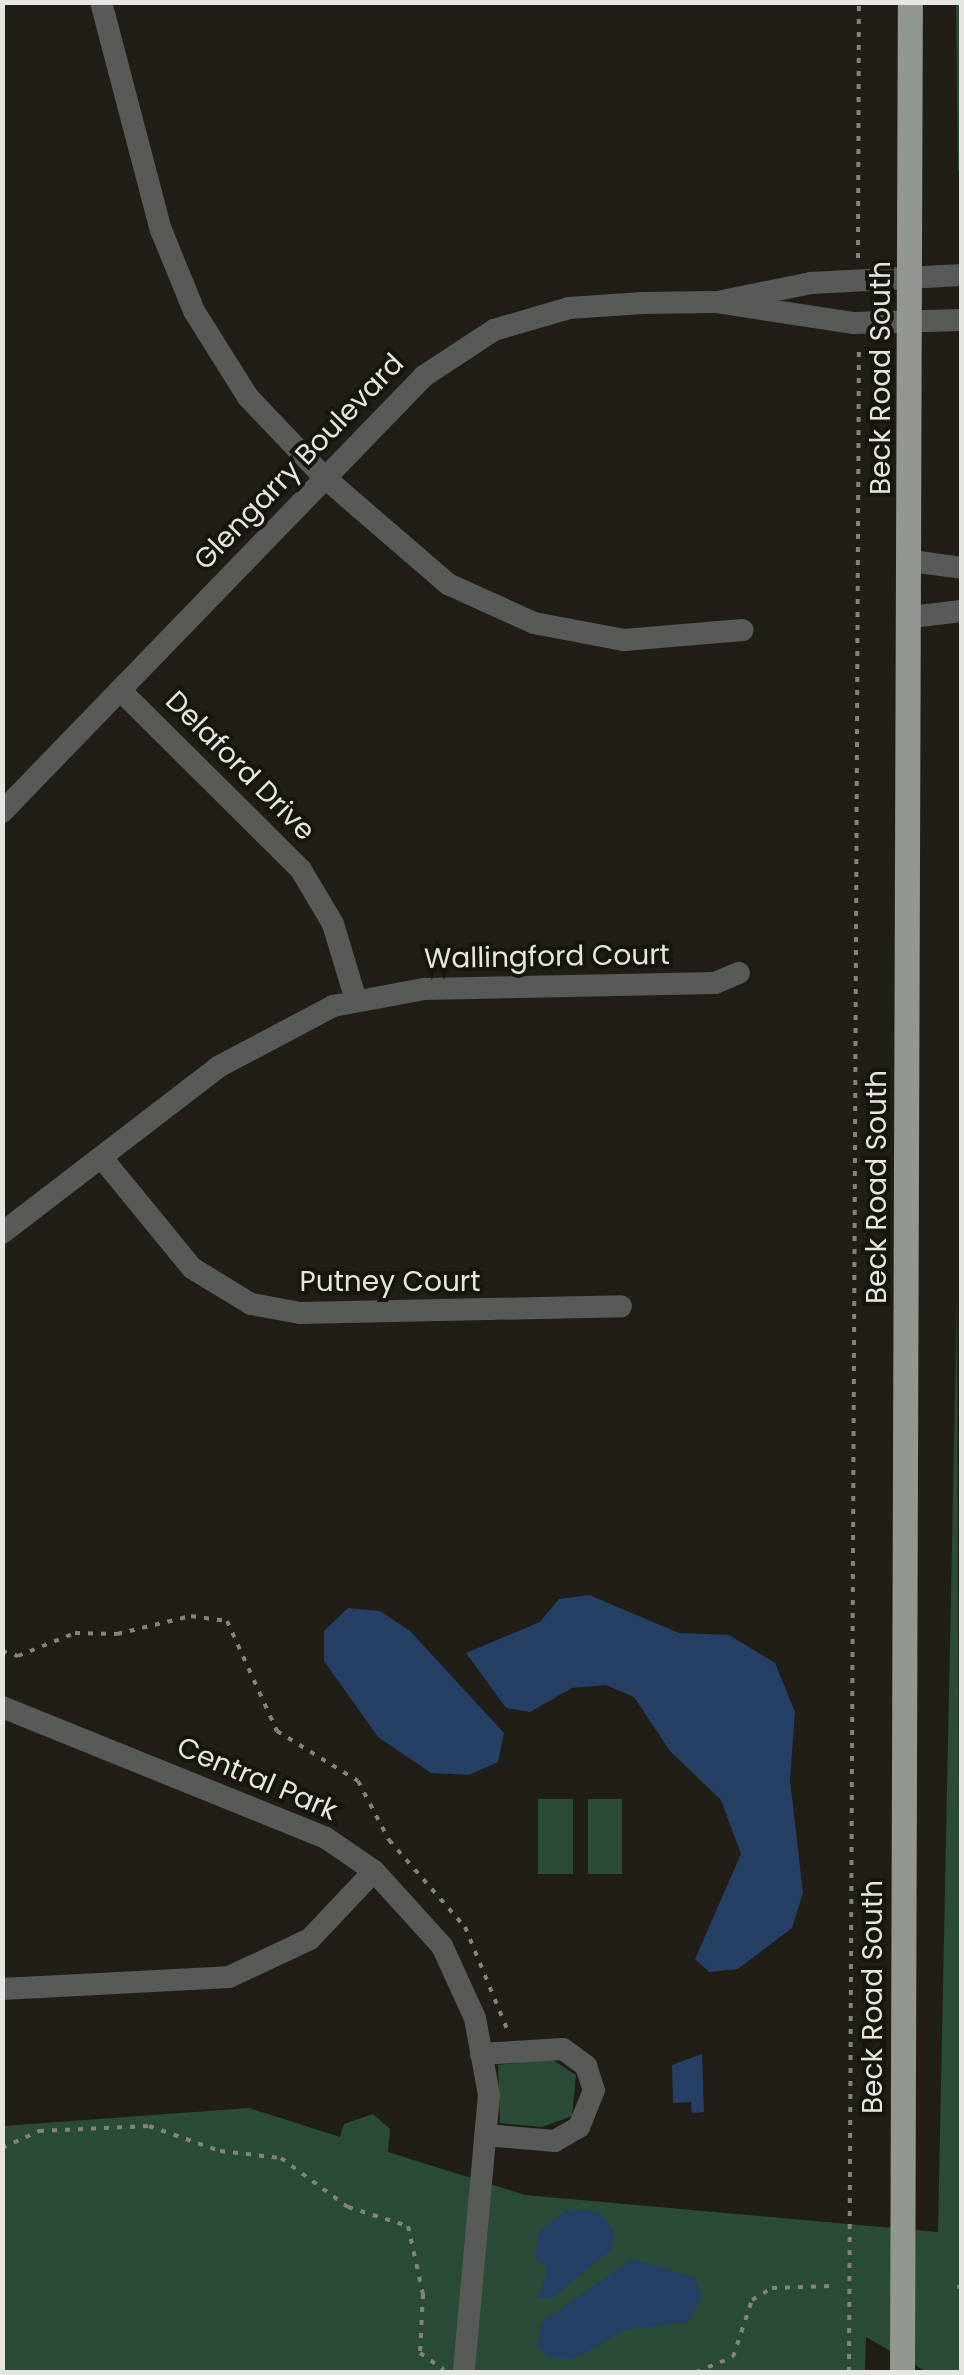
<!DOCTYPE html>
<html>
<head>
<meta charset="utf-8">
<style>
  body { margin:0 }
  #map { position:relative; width:964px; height:2375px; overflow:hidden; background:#211e18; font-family:Poppins,sans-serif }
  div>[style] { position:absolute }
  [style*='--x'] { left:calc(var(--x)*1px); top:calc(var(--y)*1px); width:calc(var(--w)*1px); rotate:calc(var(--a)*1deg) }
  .green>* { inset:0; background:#294b37; transform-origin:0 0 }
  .water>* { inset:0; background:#253f65 }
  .path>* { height:4px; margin-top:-2px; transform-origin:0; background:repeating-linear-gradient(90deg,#84827d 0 5px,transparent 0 13px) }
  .minor>* { height:22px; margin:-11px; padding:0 11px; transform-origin:11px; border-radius:11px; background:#585a58 }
  .major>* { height:25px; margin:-12.5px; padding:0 12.5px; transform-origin:12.5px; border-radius:12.5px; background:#929791 }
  span { translate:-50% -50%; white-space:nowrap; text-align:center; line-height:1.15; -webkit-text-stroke:8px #18150f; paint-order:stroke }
  .street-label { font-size:28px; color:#e7e5e1 }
  .frame { position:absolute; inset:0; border:5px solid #e7e5e1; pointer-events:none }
</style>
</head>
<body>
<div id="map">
  <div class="green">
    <div style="clip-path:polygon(956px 3px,962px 3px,961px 173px,958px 170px)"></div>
    <div style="clip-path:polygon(957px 1299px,961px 2372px,927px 2372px,866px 2337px,865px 2372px,3px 2372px,3px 2126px,249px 2108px,340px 2137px,344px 2124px,373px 2114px,390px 2129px,388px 2152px,525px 2195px,938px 2232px)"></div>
    <div style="left:538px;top:1799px;width:35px;height:75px"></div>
    <div style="left:588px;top:1799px;width:34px;height:75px"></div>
    <div style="clip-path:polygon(550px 2058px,576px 2075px,572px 2116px,542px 2127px,500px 2123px,498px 2065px)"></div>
  </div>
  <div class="water">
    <div style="clip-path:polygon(589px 1595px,679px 1633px,729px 1635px,775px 1663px,795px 1712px,790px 1780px,803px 1893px,792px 1928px,738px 1969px,709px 1972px,695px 1959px,741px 1854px,721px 1800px,670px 1751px,634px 1697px,606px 1685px,572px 1688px,530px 1712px,506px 1708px,466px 1653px,540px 1622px,559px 1599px)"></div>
    <div style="clip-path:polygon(348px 1608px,380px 1611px,410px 1631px,504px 1733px,498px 1762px,469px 1775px,431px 1773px,378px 1737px,324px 1661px,324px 1631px)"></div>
    <div style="clip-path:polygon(702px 2054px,704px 2112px,692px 2113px,691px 2102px,673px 2103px,672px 2065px)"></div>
    <div style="clip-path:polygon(568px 2209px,598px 2212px,613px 2230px,612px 2248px,552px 2298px,538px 2298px,548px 2268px,535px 2259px,538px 2232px)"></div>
    <div style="clip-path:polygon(632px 2259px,693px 2277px,702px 2296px,689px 2322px,628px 2329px,572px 2359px,551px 2359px,538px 2346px,541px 2323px)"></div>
  </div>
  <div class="path">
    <div style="--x:858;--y:258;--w:256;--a:-89.8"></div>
    <div style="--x:2;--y:1651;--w:17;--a:17"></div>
    <div style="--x:18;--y:1656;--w:61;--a:-22"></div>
    <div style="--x:75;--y:1633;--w:42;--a:1.4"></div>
    <div style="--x:117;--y:1634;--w:76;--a:-13.7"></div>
    <div style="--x:191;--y:1616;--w:36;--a:8"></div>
    <div style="--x:227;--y:1621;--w:121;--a:65.6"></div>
    <div style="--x:277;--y:1731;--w:95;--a:31.7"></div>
    <div style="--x:358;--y:1781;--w:67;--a:62.3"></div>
    <div style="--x:389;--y:1840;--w:116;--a:48.9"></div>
    <div style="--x:465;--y:1927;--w:110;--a:67.6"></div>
    <div style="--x:2;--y:2148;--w:41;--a:-24.7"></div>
    <div style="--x:39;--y:2131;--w:110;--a:-2.6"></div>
    <div style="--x:149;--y:2126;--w:75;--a:19.4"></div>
    <div style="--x:220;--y:2151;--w:61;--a:6.5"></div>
    <div style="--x:281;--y:2158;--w:83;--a:36.2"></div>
    <div style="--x:348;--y:2207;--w:63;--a:17.6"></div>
    <div style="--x:408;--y:2226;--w:70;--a:77.6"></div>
    <div style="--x:423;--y:2294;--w:59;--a:92.9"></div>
    <div style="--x:420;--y:2353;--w:29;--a:35"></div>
    <div style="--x:957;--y:2287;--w:5;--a:-11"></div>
    <div style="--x:696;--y:2372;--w:40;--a:-22"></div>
    <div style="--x:733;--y:2357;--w:60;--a:-71.6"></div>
    <div style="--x:752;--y:2300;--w:23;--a:-31"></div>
    <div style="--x:772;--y:2288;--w:59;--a:-1.9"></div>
    <div style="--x:849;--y:2372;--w:2028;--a:-89.72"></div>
  </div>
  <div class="minor">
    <div style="--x:101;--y:2;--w:236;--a:75.3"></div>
    <div style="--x:161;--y:230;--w:87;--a:67.8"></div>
    <div style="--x:194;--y:311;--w:102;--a:57.9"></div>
    <div style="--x:248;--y:397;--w:110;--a:46.5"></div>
    <div style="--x:324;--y:477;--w:164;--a:40.8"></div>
    <div style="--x:448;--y:584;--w:94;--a:24.4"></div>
    <div style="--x:534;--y:623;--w:92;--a:10.7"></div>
    <div style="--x:624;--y:640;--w:119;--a:-4.8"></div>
    <div style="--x:722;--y:301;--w:91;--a:-11.4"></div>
    <div style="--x:811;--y:283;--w:151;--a:-3"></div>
    <div style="--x:911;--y:561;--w:51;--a:7.8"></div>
    <div style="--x:911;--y:617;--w:51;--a:-6.7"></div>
    <div style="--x:120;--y:690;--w:255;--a:44.8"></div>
    <div style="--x:301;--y:870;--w:63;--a:59.3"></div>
    <div style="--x:333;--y:924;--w:79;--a:73.2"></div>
    <div style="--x:2;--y:812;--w:607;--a:-45.93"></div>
    <div style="--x:424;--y:376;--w:84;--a:-33.3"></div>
    <div style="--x:494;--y:330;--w:78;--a:-16.3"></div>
    <div style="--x:569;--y:308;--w:74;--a:-3.9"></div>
    <div style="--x:643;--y:303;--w:73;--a:-0.8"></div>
    <div style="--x:716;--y:302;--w:140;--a:8.7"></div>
    <div style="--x:854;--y:323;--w:108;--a:-1.6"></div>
    <div style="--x:102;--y:1158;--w:142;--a:50.7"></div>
    <div style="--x:192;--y:1268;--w:69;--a:31.4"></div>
    <div style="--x:251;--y:1304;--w:50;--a:10.4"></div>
    <div style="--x:300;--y:1313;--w:321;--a:-1.2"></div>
    <div style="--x:2;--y:1233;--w:272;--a:-37.5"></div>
    <div style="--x:218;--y:1067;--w:130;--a:-27.9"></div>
    <div style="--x:333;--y:1006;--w:93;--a:-10.6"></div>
    <div style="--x:424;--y:989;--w:291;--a:-1.2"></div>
    <div style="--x:715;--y:983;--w:26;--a:-23"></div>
    <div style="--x:2;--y:1707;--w:349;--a:22"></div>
    <div style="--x:326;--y:1838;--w:58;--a:34.5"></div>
    <div style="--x:374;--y:1871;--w:101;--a:47.8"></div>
    <div style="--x:442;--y:1946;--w:79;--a:65.4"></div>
    <div style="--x:475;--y:2018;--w:78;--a:79.7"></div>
    <div style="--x:489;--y:2095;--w:278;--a:95.2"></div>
    <div style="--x:2;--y:1989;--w:227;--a:-3"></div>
    <div style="--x:229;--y:1977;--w:89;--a:-25.1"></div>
    <div style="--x:310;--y:1939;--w:93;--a:-46.7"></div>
    <div style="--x:481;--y:2054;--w:82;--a:-3.5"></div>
    <div style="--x:563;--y:2049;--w:29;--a:36"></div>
    <div style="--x:586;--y:2066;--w:25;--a:72"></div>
    <div style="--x:594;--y:2090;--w:40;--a:112"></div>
    <div style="--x:579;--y:2127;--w:28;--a:150"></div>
    <div style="--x:555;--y:2141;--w:70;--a:-175.1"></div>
  </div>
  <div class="major">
    <div style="--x:902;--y:2372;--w:2370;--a:-89.81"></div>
  </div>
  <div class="street-label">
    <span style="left:881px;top:378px;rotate:-90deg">Beck Road South</span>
    <span style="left:299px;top:462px;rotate:-46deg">Glengarry Boulevard</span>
    <span style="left:240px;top:766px;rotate:45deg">Delaford Drive</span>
    <span style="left:547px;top:957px;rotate:-1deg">Wallingford Court</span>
    <span style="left:877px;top:1187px;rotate:-90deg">Beck Road South</span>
    <span style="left:390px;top:1282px">Putney Court</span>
    <span style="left:257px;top:1779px;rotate:23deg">Central Park</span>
    <span style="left:873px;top:1997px;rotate:-90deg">Beck Road South</span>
  </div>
  <div class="frame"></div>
</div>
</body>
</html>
